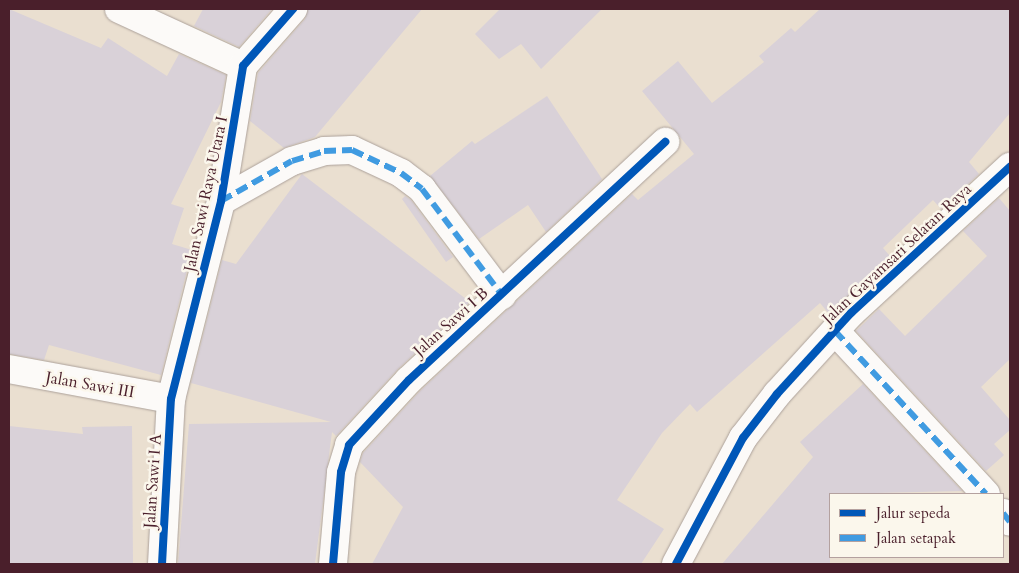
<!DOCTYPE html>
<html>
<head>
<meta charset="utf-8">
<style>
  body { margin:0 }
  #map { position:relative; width:1019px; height:573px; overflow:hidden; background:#eadfd0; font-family:Cardo,serif }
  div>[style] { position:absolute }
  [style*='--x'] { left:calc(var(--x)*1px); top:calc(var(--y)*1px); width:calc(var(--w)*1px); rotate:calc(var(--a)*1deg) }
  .building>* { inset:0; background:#d9d1d8 }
  .roads { filter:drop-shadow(0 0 1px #aca19a) drop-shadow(0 0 1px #aca19a) }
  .minor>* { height:28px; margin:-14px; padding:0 14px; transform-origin:14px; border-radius:14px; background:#fcfaf8 }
  .quiet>* { height:6px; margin-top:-3px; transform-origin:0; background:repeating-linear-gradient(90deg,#409be1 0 12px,transparent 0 18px) }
  .cycleway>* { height:8px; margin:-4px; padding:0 4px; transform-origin:4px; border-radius:4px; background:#0057b8 }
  span { translate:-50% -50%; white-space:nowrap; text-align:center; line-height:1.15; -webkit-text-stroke:5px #fbf7ec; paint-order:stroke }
  .street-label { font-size:16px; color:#4a1f2b }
  .frame { position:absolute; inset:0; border:10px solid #4a1f2b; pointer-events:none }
  .legend { position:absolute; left:829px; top:493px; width:175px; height:65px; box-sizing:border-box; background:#fbf7ec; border:1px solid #b4a19f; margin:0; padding:6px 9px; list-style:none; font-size:15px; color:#4a1f2b }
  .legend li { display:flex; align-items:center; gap:10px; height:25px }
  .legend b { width:25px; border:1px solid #b4a19f }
</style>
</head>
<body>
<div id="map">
  <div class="building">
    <div style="clip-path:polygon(9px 9px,101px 48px,108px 38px,167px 76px,179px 54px,226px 75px,221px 102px,171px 204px,184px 208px,172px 244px,192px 250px,161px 375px,49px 345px,44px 360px,9px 354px)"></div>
    <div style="clip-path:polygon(203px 9px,272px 9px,239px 47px,194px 26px)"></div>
    <div style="clip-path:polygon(308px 9px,422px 9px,315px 137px,284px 148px,250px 121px,258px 73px,305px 19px)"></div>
    <div style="clip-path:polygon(500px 9px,602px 9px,541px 69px,521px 44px,499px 59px,475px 34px)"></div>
    <div style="clip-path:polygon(820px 9px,1010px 9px,1010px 113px,969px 162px,979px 174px,941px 209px,933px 200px,883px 248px,890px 256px,829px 314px,820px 303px,697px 412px,690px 404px,662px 433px,617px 500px,664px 529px,641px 564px,372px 564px,403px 507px,360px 462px,363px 453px,420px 391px,632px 194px,638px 200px,694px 154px,642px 91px,678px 61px,712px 103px,764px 62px,759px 56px,791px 28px,795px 32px)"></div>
    <div style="clip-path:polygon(547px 96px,602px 179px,546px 232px,528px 205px,479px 239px,430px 176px,472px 141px,475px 144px)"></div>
    <div style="clip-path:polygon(302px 174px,470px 302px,398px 369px,336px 436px,332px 432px,315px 564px,178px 564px,189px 424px,331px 422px,191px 383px,222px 260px,236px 264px)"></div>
    <div style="clip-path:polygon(405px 196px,411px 200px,453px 257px,446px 262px,402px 199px)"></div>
    <div style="clip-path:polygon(999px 198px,1010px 211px,1010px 359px,981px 387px,1010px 420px,1010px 430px,994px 444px,1004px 455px,986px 471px,856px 331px,879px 309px,905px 336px,987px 256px,963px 231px)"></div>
    <div style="clip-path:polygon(863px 384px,962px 491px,830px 494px,830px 564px,722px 564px,813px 457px,800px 442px)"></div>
    <div style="clip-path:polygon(9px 426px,83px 434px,82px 427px,132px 426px,133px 564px,9px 564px)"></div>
  </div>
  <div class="roads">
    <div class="minor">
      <div style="--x:119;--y:9;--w:136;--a:24.7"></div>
      <div style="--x:221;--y:201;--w:81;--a:-29.4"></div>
      <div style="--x:292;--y:161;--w:34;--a:-17"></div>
      <div style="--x:324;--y:151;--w:28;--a:-2"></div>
      <div style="--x:352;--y:150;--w:54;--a:25.1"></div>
      <div style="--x:401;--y:173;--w:26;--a:37"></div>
      <div style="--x:422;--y:189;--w:133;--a:53"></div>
      <div style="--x:835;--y:331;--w:222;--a:47.2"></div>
      <div style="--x:9;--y:369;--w:165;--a:10.5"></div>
      <div style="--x:1003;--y:513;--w:11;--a:52"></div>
      <div style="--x:162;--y:564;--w:165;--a:-86.9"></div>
      <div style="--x:171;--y:399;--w:204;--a:-75.8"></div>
      <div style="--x:221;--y:201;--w:137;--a:-80.7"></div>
      <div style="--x:243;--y:66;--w:76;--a:-48.7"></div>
      <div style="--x:333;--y:564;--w:92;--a:-85"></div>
      <div style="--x:341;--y:472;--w:28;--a:-73"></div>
      <div style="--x:349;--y:445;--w:88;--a:-47.3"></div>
      <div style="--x:409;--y:380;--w:350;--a:-42.9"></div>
      <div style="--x:676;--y:564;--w:143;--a:-62"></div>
      <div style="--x:743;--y:438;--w:56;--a:-52.3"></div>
      <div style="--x:777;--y:394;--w:110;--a:-47.6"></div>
      <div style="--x:851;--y:313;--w:216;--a:-42.6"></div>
    </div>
  </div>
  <div class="quiet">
    <div style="--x:221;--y:201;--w:81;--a:-29.4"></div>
    <div style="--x:292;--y:161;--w:34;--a:-17"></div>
    <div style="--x:324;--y:151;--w:28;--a:-2"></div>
    <div style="--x:352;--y:150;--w:54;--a:25.1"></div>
    <div style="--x:401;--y:173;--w:26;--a:37"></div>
    <div style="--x:422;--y:189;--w:133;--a:53"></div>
    <div style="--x:835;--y:331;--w:222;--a:47.2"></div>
    <div style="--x:1003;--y:513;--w:11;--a:52"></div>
  </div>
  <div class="cycleway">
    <div style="--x:162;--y:564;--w:165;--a:-86.9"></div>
    <div style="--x:171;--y:399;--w:204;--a:-75.8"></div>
    <div style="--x:221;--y:201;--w:137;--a:-80.7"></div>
    <div style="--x:243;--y:66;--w:76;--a:-48.7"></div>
    <div style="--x:333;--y:564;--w:92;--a:-85"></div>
    <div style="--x:341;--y:472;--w:28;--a:-73"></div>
    <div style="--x:349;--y:445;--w:88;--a:-47.3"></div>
    <div style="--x:409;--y:380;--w:350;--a:-42.9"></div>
    <div style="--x:676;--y:564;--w:143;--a:-62"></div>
    <div style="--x:743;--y:438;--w:56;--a:-52.3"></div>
    <div style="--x:777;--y:394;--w:110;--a:-47.6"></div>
    <div style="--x:851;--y:313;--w:216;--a:-42.6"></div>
  </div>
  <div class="street-label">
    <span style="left:206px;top:194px;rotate:-78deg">Jalan Sawi Raya Utara I</span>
    <span style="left:897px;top:254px;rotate:-43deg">Jalan Gayamsari Selatan Raya</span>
    <span style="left:451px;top:322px;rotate:-42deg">Jalan Sawi I B</span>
    <span style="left:90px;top:385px;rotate:10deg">Jalan Sawi III</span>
    <span style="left:153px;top:481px;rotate:-86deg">Jalan Sawi I A</span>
  </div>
  <div class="frame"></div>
  <ul class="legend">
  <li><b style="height:6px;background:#0057b8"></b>Jalur sepeda</li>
  <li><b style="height:6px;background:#409be1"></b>Jalan setapak</li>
  </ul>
</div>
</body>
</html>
